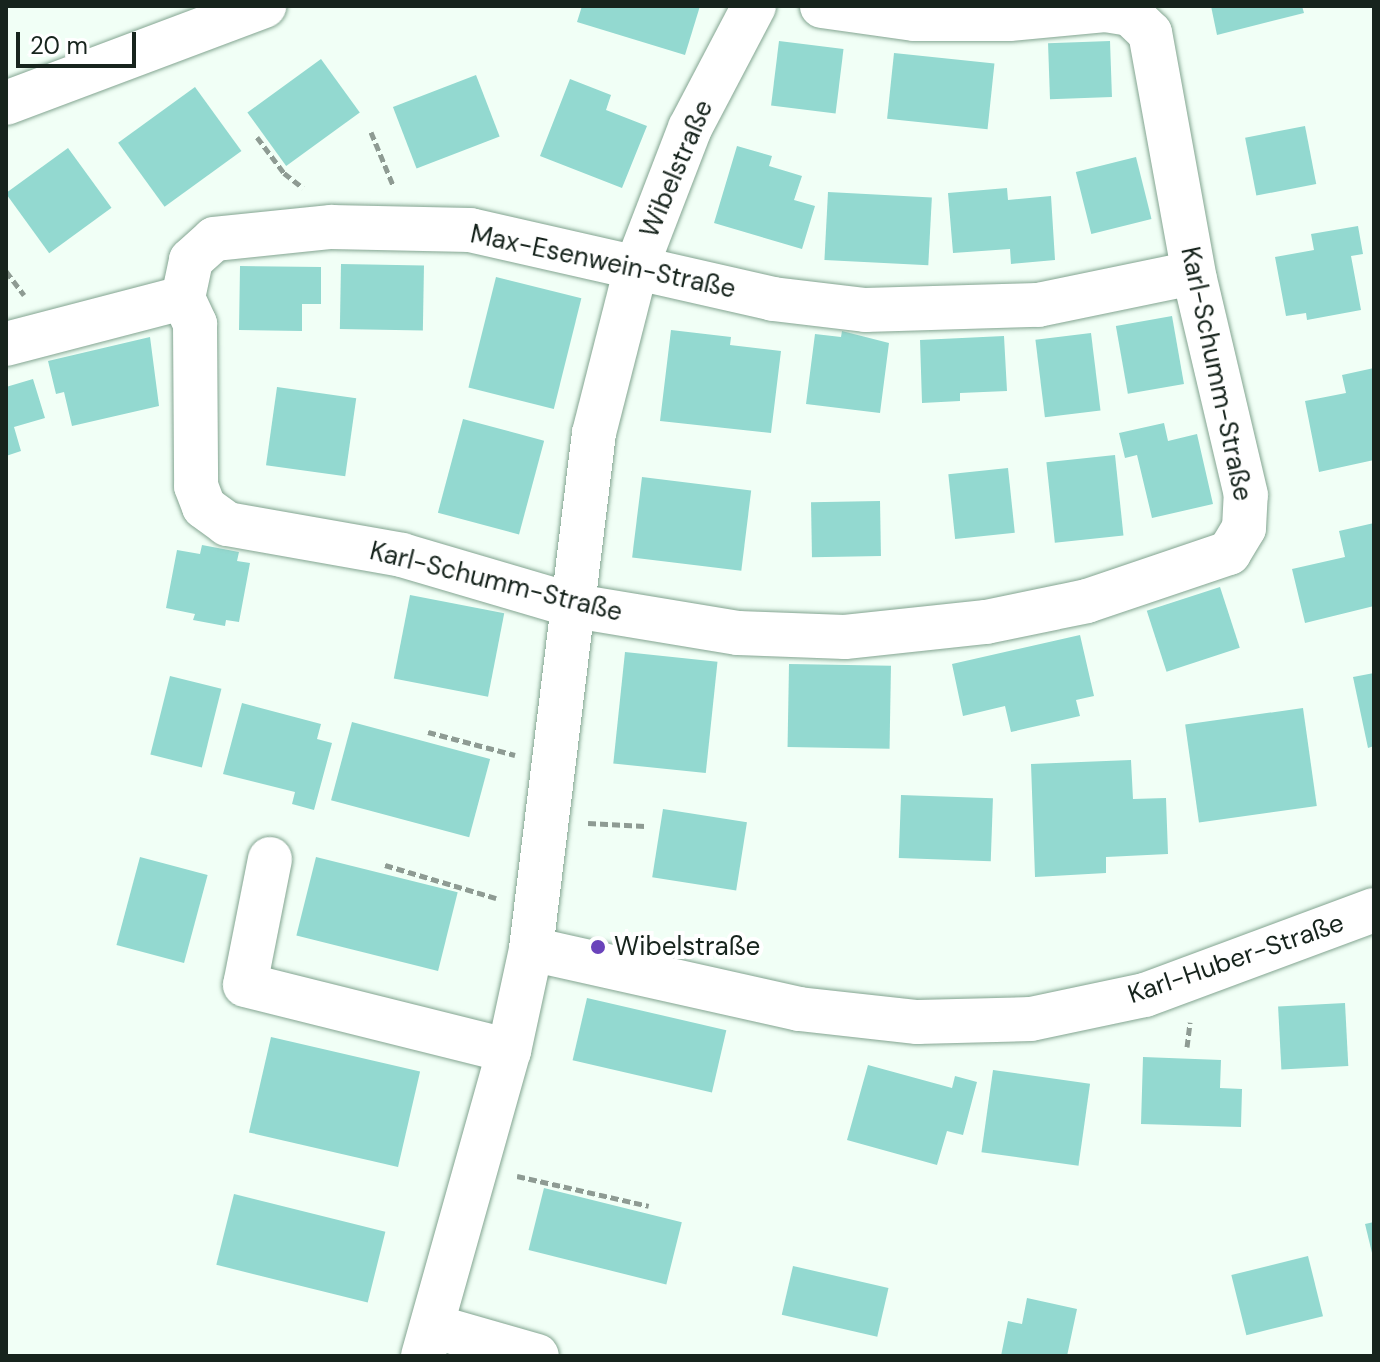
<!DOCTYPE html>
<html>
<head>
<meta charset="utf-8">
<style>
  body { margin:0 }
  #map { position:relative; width:1380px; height:1362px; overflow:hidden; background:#f1fff6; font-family:"DM Sans",sans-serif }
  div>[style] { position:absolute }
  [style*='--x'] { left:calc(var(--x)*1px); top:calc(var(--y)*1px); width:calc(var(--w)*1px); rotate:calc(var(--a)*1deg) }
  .building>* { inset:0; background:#93d9d0; transform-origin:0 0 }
  .path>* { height:5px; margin-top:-2.5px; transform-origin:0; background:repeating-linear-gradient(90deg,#8e9b93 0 8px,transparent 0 12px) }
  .roads { filter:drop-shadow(0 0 2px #83a591) drop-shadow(0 0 2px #83a591) }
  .minor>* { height:44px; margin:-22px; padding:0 22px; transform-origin:22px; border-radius:22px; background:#fff }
  .dots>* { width:22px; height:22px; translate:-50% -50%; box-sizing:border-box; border:4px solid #fff; border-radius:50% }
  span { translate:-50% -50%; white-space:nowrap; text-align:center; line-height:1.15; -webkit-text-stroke:8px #fff; paint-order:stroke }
  .street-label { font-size:26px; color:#17241d }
  .poi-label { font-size:26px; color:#17241d }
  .left { translate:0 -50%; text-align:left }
  .frame { position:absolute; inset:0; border:8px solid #17241d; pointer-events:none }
  .scale { position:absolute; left:16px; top:32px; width:120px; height:36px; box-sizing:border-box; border:4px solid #17241d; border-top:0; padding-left:10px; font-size:24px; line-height:28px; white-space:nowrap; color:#17241d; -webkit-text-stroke:6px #fff; paint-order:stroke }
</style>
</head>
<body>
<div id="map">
  <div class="building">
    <div style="clip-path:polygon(582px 6px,700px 6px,685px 55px,577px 22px)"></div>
    <div style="clip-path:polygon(1211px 6px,1302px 6px,1304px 13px,1217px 35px)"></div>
    <div style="left:779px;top:41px;width:65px;height:65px;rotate:7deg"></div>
    <div style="left:1110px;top:41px;width:56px;height:62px;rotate:88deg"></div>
    <div style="left:894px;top:53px;width:101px;height:66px;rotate:6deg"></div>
    <div style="left:321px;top:59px;width:66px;height:91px;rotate:54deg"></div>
    <div style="left:476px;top:75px;width:66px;height:89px;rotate:69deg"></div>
    <div style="clip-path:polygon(570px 79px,611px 95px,606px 110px,647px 126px,622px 188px,540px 156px)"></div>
    <div style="left:195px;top:87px;width:79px;height:95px;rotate:54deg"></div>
    <div style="left:1305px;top:126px;width:59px;height:61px;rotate:79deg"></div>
    <div style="clip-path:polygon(737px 146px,772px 156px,769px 166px,802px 176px,794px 200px,815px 206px,802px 249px,714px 223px)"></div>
    <div style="left:68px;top:148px;width:74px;height:77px;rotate:54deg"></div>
    <div style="left:1136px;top:157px;width:64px;height:62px;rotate:76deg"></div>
    <div style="clip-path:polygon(1007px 188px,1008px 200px,1051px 196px,1055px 260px,1011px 264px,1010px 249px,953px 253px,948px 193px)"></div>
    <div style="left:828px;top:192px;width:104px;height:68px;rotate:3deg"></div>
    <div style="clip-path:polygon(1358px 226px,1363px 254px,1351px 256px,1361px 310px,1307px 320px,1306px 313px,1286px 316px,1275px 257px,1314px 250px,1311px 234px)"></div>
    <div style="left:341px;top:264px;width:83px;height:65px;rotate:1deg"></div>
    <div style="clip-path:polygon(240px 266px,321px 267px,321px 304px,302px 304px,302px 331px,239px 330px)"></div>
    <div style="left:496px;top:277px;width:88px;height:114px;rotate:14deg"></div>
    <div style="left:1172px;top:316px;width:69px;height:57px;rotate:80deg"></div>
    <div style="clip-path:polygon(671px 330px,731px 337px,730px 345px,781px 351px,771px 433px,660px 421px)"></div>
    <div style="clip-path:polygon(842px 331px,889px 343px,880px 413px,806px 404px,815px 334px,841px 337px)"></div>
    <div style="left:1091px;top:333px;width:78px;height:56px;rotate:83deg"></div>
    <div style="clip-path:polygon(1004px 336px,1007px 391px,960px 393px,960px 401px,922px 403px,920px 340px)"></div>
    <div style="clip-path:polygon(150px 337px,159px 406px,72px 426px,64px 392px,56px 394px,48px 361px)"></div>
    <div style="clip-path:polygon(1374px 368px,1374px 460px,1319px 472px,1305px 401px,1346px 393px,1342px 375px)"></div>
    <div style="clip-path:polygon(33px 379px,45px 418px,14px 427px,21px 451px,6px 456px,6px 387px)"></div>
    <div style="left:277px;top:387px;width:80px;height:79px;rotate:8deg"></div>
    <div style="left:463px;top:419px;width:84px;height:97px;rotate:15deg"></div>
    <div style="clip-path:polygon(1164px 423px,1168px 441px,1197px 434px,1213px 504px,1152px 518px,1137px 455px,1125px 458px,1119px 433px)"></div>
    <div style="left:1115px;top:455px;width:81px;height:69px;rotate:84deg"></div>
    <div style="left:1008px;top:468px;width:65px;height:60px;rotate:84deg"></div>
    <div style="left:642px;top:477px;width:110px;height:81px;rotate:7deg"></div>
    <div style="left:880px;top:501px;width:55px;height:69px;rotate:89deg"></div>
    <div style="clip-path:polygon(1374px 523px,1374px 606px,1305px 623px,1292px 569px,1345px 557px,1339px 531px)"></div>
    <div style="clip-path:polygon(202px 545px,239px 552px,237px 561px,250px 563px,239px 622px,226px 620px,225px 626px,193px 620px,195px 614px,166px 608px,177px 550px,200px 554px)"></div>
    <div style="left:1220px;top:587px;width:64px;height:77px;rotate:72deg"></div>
    <div style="left:410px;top:595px;width:96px;height:85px;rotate:11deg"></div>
    <div style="clip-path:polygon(1080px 635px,1094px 696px,1076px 700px,1080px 716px,1011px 732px,1005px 706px,963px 716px,952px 664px)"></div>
    <div style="left:625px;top:652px;width:93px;height:112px;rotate:6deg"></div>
    <div style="left:789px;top:664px;width:102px;height:83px;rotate:1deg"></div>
    <div style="clip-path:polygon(1374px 673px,1374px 746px,1368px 748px,1353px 677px)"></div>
    <div style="left:170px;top:676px;width:53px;height:81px;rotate:14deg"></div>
    <div style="clip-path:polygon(242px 703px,321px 724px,317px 739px,332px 743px,314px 810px,292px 804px,295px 792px,223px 774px)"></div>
    <div style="left:1303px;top:708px;width:99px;height:119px;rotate:82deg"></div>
    <div style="left:352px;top:722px;width:143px;height:81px;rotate:15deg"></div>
    <div style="clip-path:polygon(1131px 760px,1133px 799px,1166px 798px,1168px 854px,1106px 857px,1106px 873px,1035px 877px,1031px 764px)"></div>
    <div style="left:901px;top:795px;width:92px;height:63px;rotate:2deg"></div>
    <div style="left:663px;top:809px;width:85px;height:69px;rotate:9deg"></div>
    <div style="left:140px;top:857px;width:70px;height:91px;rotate:15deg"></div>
    <div style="left:316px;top:857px;width:146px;height:81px;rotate:14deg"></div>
    <div style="left:587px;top:998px;width:143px;height:64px;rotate:13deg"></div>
    <div style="left:1345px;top:1003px;width:63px;height:67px;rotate:87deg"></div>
    <div style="left:271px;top:1037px;width:153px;height:98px;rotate:13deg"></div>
    <div style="clip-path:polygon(1143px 1057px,1221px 1060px,1220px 1088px,1242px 1089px,1241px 1127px,1141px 1124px)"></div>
    <div style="clip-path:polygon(868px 1065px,952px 1088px,955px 1076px,977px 1082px,963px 1135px,947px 1131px,937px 1165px,847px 1140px)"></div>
    <div style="left:993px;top:1070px;width:98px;height:83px;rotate:8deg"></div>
    <div style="left:544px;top:1188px;width:142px;height:64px;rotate:14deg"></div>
    <div style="left:234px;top:1194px;width:156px;height:73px;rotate:14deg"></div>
    <div style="clip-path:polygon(1374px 1222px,1374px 1257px,1373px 1257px,1365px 1224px)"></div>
    <div style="left:1308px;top:1256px;width:62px;height:79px;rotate:76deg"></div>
    <div style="left:793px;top:1266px;width:98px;height:50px;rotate:13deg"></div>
    <div style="clip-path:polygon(1027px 1298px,1077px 1309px,1067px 1356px,1001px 1356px,1008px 1321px,1022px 1324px)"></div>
  </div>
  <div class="path">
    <div style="--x:371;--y:132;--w:57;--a:67.5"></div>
    <div style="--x:257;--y:137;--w:45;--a:53.1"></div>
    <div style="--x:284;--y:173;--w:24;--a:38"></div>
    <div style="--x:6;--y:271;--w:30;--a:53"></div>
    <div style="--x:428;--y:732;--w:90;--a:14.8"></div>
    <div style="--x:588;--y:823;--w:57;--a:3"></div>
    <div style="--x:385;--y:865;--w:116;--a:16.6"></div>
    <div style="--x:1187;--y:1047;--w:25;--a:-83"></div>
    <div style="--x:517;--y:1176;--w:135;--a:12.8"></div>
  </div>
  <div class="roads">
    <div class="minor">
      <div style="--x:6;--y:103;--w:276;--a:-20.6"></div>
      <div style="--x:183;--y:298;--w:29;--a:65"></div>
      <div style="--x:195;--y:324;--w:162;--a:89.6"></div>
      <div style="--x:196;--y:486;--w:22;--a:69"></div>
      <div style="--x:204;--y:507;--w:29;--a:36"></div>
      <div style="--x:227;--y:524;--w:178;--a:10"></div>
      <div style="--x:402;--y:555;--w:180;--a:16.4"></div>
      <div style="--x:575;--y:606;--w:165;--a:9.4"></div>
      <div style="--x:738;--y:633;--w:107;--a:2.1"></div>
      <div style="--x:845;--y:637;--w:142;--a:-6.1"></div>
      <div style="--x:986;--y:622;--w:103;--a:-11.7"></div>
      <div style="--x:1087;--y:601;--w:150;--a:-18.7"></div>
      <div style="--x:1229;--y:553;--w:29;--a:-59"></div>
      <div style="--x:1244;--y:528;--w:33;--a:-87"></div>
      <div style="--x:1246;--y:495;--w:221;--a:-103.3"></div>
      <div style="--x:1195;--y:280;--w:251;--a:-100.3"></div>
      <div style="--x:1150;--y:33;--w:28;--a:-136"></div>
      <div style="--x:1130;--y:14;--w:25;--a:-171"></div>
      <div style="--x:1105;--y:10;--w:96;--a:174.6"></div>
      <div style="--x:1009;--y:19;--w:95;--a:180"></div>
      <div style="--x:914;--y:19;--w:93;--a:-172"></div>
      <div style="--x:183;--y:298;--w:39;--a:-78"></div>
      <div style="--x:191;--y:260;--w:31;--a:-42"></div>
      <div style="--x:214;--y:239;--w:118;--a:-5.9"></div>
      <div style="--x:331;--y:227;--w:139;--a:1.2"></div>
      <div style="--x:470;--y:230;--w:311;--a:12.8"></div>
      <div style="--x:773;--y:299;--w:93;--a:6.8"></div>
      <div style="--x:865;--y:310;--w:173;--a:-1.7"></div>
      <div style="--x:1038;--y:305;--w:158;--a:-11.7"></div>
      <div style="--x:6;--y:344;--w:183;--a:-14.6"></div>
      <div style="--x:270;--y:859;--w:128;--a:101.2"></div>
      <div style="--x:245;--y:985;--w:272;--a:14"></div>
      <div style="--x:531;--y:949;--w:275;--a:12.6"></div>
      <div style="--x:799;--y:1009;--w:119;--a:6.3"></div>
      <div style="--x:917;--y:1022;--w:114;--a:-1.5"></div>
      <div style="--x:1031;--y:1019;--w:116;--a:-11.9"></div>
      <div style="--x:1145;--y:995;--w:244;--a:-20.4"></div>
      <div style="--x:432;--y:1326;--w:109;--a:15.9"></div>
      <div style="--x:423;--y:1356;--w:317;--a:-74.3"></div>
      <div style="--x:509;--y:1051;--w:104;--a:-77.8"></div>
      <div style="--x:531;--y:949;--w:520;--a:-83.04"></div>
      <div style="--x:594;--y:433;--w:170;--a:-75.7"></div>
      <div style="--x:636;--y:268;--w:150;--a:-68.9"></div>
      <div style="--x:690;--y:128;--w:138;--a:-62.3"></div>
    </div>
  </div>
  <div class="dots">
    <div style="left:598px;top:947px;background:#6a43bb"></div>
  </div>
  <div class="street-label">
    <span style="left:677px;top:169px;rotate:-67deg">Wibelstraße</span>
    <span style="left:603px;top:262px;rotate:12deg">Max-Esenwein-Straße</span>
    <span style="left:1216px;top:374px;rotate:78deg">Karl-Schumm-Straße</span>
    <span style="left:496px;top:582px;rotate:14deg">Karl-Schumm-Straße</span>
    <span style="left:1236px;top:959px;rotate:-19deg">Karl-Huber-Straße</span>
  </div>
  <div class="poi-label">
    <span class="left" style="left:614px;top:947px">Wibelstraße</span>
  </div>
  <div class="frame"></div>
  <div class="scale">20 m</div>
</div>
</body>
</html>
